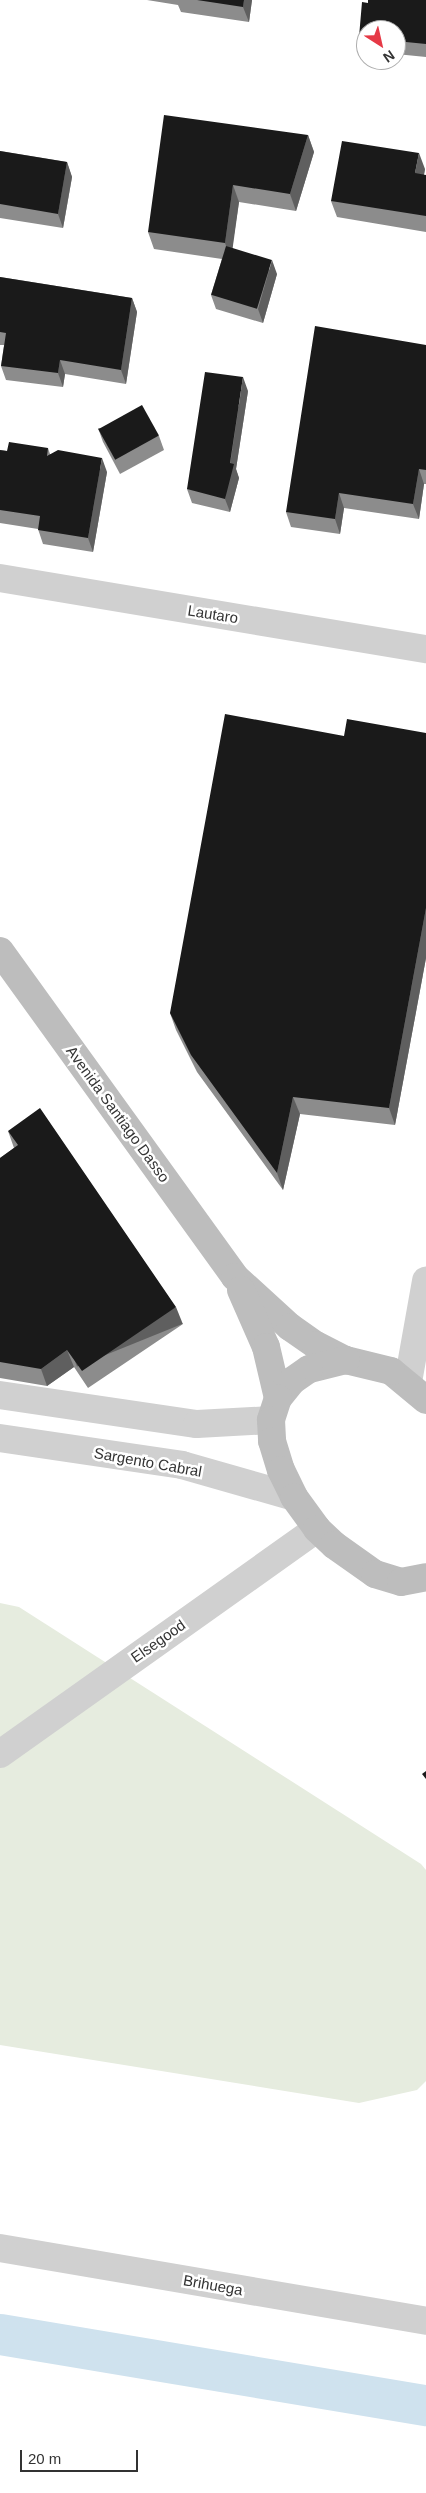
<!DOCTYPE html>
<html>
<head>
<meta charset="utf-8">
<style>
  body { margin:0 }
  #map { position:relative; width:426px; height:2493px; overflow:hidden; background:#fff; font-family:Arial,sans-serif }
  div>[style] { position:absolute }
  [style*='--x'] { left:calc(var(--x)*1px); top:calc(var(--y)*1px); width:calc(var(--w)*1px); rotate:calc(var(--a)*1deg) }
  .green>* { inset:0; background:#e6ecdf }
  .canal>* { height:41px; margin:-20.5px; padding:0 20.5px; transform-origin:20.5px; border-radius:20.5px; background:#cfe2ee }
  .minor>* { height:28px; margin:-14px; padding:0 14px; transform-origin:14px; border-radius:14px; background:#d0d0d0 }
  .tertiary>* { height:28px; margin:-14px; padding:0 14px; transform-origin:14px; border-radius:14px; background:#d0d0d0 }
  .secondary>* { height:28px; margin:-14px; padding:0 14px; transform-origin:14px; border-radius:14px; background:#bdbdbd }
  .wall>* { inset:0; background:#8c8c8c }
  .shaded-wall>* { inset:0; background:#5f5f5f; transform-origin:0 0 }
  .building>* { inset:0; background:#1a1a1a; transform-origin:0 0 }
  span { translate:-50% -50%; white-space:nowrap; text-align:center; line-height:1.15; -webkit-text-stroke:5px #fff; paint-order:stroke }
  .street-label { font-size:15px; color:#333 }
  .north { position:absolute; left:356px; top:20px; width:50px; height:50px; box-sizing:border-box; background:#fff; border:1px solid #adadad; border-radius:50%; rotate:145deg; font-size:14px; font-weight:700; line-height:20px; text-align:center; color:#333 }
  .north::after { content:''; display:block; margin:auto; width:18px; height:22px; background:#e63946; clip-path:polygon(50% 0,100% 100%,50% 72%,0 100%) }
  .scale { position:absolute; left:20px; top:2450px; width:118px; height:22px; box-sizing:border-box; border:2px solid #333; border-top:0; padding-left:6px; font-size:15px; line-height:18px; white-space:nowrap; color:#333; -webkit-text-stroke:4px #fff; paint-order:stroke }
</style>
</head>
<body>
<div id="map">
  <div class="green">
    <div style="clip-path:polygon(0 1603px,19px 1607px,421px 1864px,426px 1870px,426px 2081px,417px 2090px,359px 2103px,0 2045px)"></div>
  </div>
  <div class="canal">
    <div style="--x:0;--y:2334;--w:432;--a:9.5"></div>
  </div>
  <div class="minor">
    <div style="--x:0;--y:578;--w:432;--a:9.5"></div>
    <div style="--x:408;--y:1382;--w:103;--a:-79.9"></div>
    <div style="--x:0;--y:1754;--w:389;--a:-35.4"></div>
    <div style="--x:0;--y:2248;--w:432;--a:9.7"></div>
  </div>
  <div class="tertiary">
    <div style="--x:0;--y:1395;--w:199;--a:8.4"></div>
    <div style="--x:197;--y:1424;--w:74;--a:-3.1"></div>
    <div style="--x:0;--y:1438;--w:184;--a:8.4"></div>
    <div style="--x:182;--y:1465;--w:116;--a:15.9"></div>
  </div>
  <div class="secondary">
    <div style="--x:0;--y:951;--w:402;--a:54.2"></div>
    <div style="--x:235;--y:1277;--w:74;--a:42.3"></div>
    <div style="--x:290;--y:1327;--w:32;--a:35"></div>
    <div style="--x:316;--y:1345;--w:34;--a:27"></div>
    <div style="--x:241;--y:1290;--w:62;--a:66.3"></div>
    <div style="--x:266;--y:1347;--w:52;--a:76.8"></div>
    <div style="--x:426;--y:1400;--w:45;--a:-140.4"></div>
    <div style="--x:391;--y:1371;--w:46;--a:-166.3"></div>
    <div style="--x:346;--y:1360;--w:38;--a:166"></div>
    <div style="--x:309;--y:1369;--w:21;--a:145"></div>
    <div style="--x:292;--y:1381;--w:22;--a:129"></div>
    <div style="--x:278;--y:1398;--w:23;--a:108"></div>
    <div style="--x:271;--y:1420;--w:21;--a:87"></div>
    <div style="--x:272;--y:1441;--w:30;--a:73"></div>
    <div style="--x:281;--y:1470;--w:30;--a:64"></div>
    <div style="--x:294;--y:1497;--w:39;--a:54"></div>
    <div style="--x:317;--y:1529;--w:23;--a:43"></div>
    <div style="--x:334;--y:1545;--w:50;--a:35.3"></div>
    <div style="--x:375;--y:1574;--w:27;--a:17"></div>
    <div style="--x:401;--y:1582;--w:25;--a:-11"></div>
  </div>
  <div class="wall">
    <div style="clip-path:polygon(147px 0,252px 0,249px 22px,181px 12px,178px 5px)"></div>
    <div style="clip-path:polygon(426px 0,426px 57px,396px 54px,396px 30px,366px 30px,366px 51px,364px 51px,359px 37px,368px 3px)"></div>
    <div style="clip-path:polygon(308px 135px,314px 152px,296px 211px,239px 202px,232px 248px,277px 274px,263px 323px,216px 309px,211px 295px,222px 259px,154px 249px,148px 232px)"></div>
    <div style="clip-path:polygon(0 151px,67px 162px,72px 177px,63px 228px,0 218px)"></div>
    <div style="clip-path:polygon(425px 169px,424px 175px,426px 175px,426px 232px,337px 217px,331px 201px)"></div>
    <div style="clip-path:polygon(0 277px,132px 298px,137px 312px,126px 384px,65px 374px,63px 387px,6px 380px,1px 366px,4px 345px,0 345px)"></div>
    <div style="clip-path:polygon(426px 345px,426px 484px,424px 484px,419px 519px,344px 508px,340px 534px,291px 527px,286px 512px)"></div>
    <div style="clip-path:polygon(248px 391px,236px 469px,239px 478px,230px 512px,192px 503px,187px 489px)"></div>
    <div style="clip-path:polygon(98px 428px,159px 436px,164px 450px,120px 474px,103px 442px)"></div>
    <div style="clip-path:polygon(48px 448px,50px 454px,107px 472px,93px 552px,43px 544px,38px 529px,0 523px,0 450px,7px 451px)"></div>
    <div style="clip-path:polygon(426px 733px,426px 958px,395px 1125px,300px 1114px,283px 1190px,197px 1072px,176px 1030px,170px 1013px,344px 736px)"></div>
    <div style="clip-path:polygon(8px 1131px,183px 1324px,88px 1388px,74px 1367px,47px 1386px,0 1378px,0 1158px,14px 1148px)"></div>
  </div>
  <div class="shaded-wall">
    <div style="clip-path:polygon(244px 0,252px 0,249px 22px,243px 7px)"></div>
    <div style="clip-path:polygon(308px 135px,314px 152px,296px 211px,290px 194px)"></div>
    <div style="clip-path:polygon(419px 153px,425px 169px,421px 190px,415px 173px)"></div>
    <div style="clip-path:polygon(67px 162px,72px 177px,63px 228px,58px 214px)"></div>
    <div style="clip-path:polygon(233px 185px,239px 202px,231px 260px,225px 243px)"></div>
    <div style="clip-path:polygon(272px 260px,277px 274px,263px 323px,258px 309px)"></div>
    <div style="clip-path:polygon(132px 298px,137px 312px,126px 384px,121px 370px)"></div>
    <div style="clip-path:polygon(60px 360px,65px 374px,63px 387px,58px 373px)"></div>
    <div style="clip-path:polygon(243px 377px,248px 391px,236px 469px,239px 478px,230px 512px,225px 499px)"></div>
    <div style="clip-path:polygon(102px 458px,107px 472px,93px 552px,88px 538px)"></div>
    <div style="clip-path:polygon(419px 469px,424px 484px,419px 519px,413px 504px)"></div>
    <div style="clip-path:polygon(339px 493px,344px 508px,340px 534px,335px 519px)"></div>
    <div style="clip-path:polygon(426px 908px,426px 958px,395px 1125px,389px 1108px)"></div>
    <div style="clip-path:polygon(293px 1097px,300px 1114px,283px 1190px,277px 1173px)"></div>
    <div style="left:176px;top:1307px;width:18px;height:114px;rotate:68deg"></div>
    <div style="clip-path:polygon(67px 1350px,74px 1367px,47px 1386px,41px 1369px)"></div>
  </div>
  <div class="building">
    <div style="clip-path:polygon(197px 0,244px 0,243px 7px)"></div>
    <div style="clip-path:polygon(368px 0,426px 0,426px 44px,396px 41px,396px 30px,366px 30px,366px 38px,359px 37px,362px 2px,368px 3px)"></div>
    <div style="clip-path:polygon(164px 115px,308px 135px,290px 194px,233px 185px,225px 243px,148px 232px)"></div>
    <div style="clip-path:polygon(342px 141px,419px 153px,415px 173px,426px 175px,426px 216px,331px 201px)"></div>
    <div style="clip-path:polygon(0 151px,67px 162px,58px 214px,0 204px)"></div>
    <div style="left:226px;top:246px;width:48px;height:51px;rotate:17deg"></div>
    <div style="clip-path:polygon(0 277px,132px 298px,121px 370px,60px 360px,58px 373px,1px 366px,6px 333px,0 332px)"></div>
    <div style="clip-path:polygon(315px 326px,426px 345px,426px 470px,419px 469px,413px 504px,339px 493px,335px 519px,286px 512px)"></div>
    <div style="clip-path:polygon(205px 372px,243px 377px,230px 463px,234px 464px,225px 499px,187px 489px)"></div>
    <div style="left:142px;top:405px;width:35px;height:50px;rotate:61deg"></div>
    <div style="clip-path:polygon(9px 442px,48px 448px,47px 456px,58px 450px,102px 458px,88px 538px,38px 530px,40px 516px,0 510px,0 450px,7px 451px)"></div>
    <div style="clip-path:polygon(225px 714px,344px 736px,347px 719px,426px 733px,426px 908px,389px 1108px,293px 1097px,277px 1173px,191px 1055px,170px 1013px)"></div>
    <div style="clip-path:polygon(40px 1108px,176px 1307px,82px 1371px,67px 1350px,41px 1369px,0 1362px,0 1158px,18px 1145px,8px 1131px)"></div>
    <div style="clip-path:polygon(426px 1771px,426px 1779px,422px 1774px)"></div>
  </div>
  <div class="street-label">
    <span style="left:213px;top:614px;rotate:9deg">Lautaro</span>
    <span style="left:118px;top:1114px;rotate:54deg">Avenida Santiago Dasso</span>
    <span style="left:148px;top:1462px;rotate:10deg">Sargento Cabral</span>
    <span style="left:158px;top:1641px;rotate:-35deg">Elsegood</span>
    <span style="left:213px;top:2285px;rotate:10deg">Brihuega</span>
  </div>
  <div class="north">N</div>
  <div class="scale">20 m</div>
</div>
</body>
</html>
